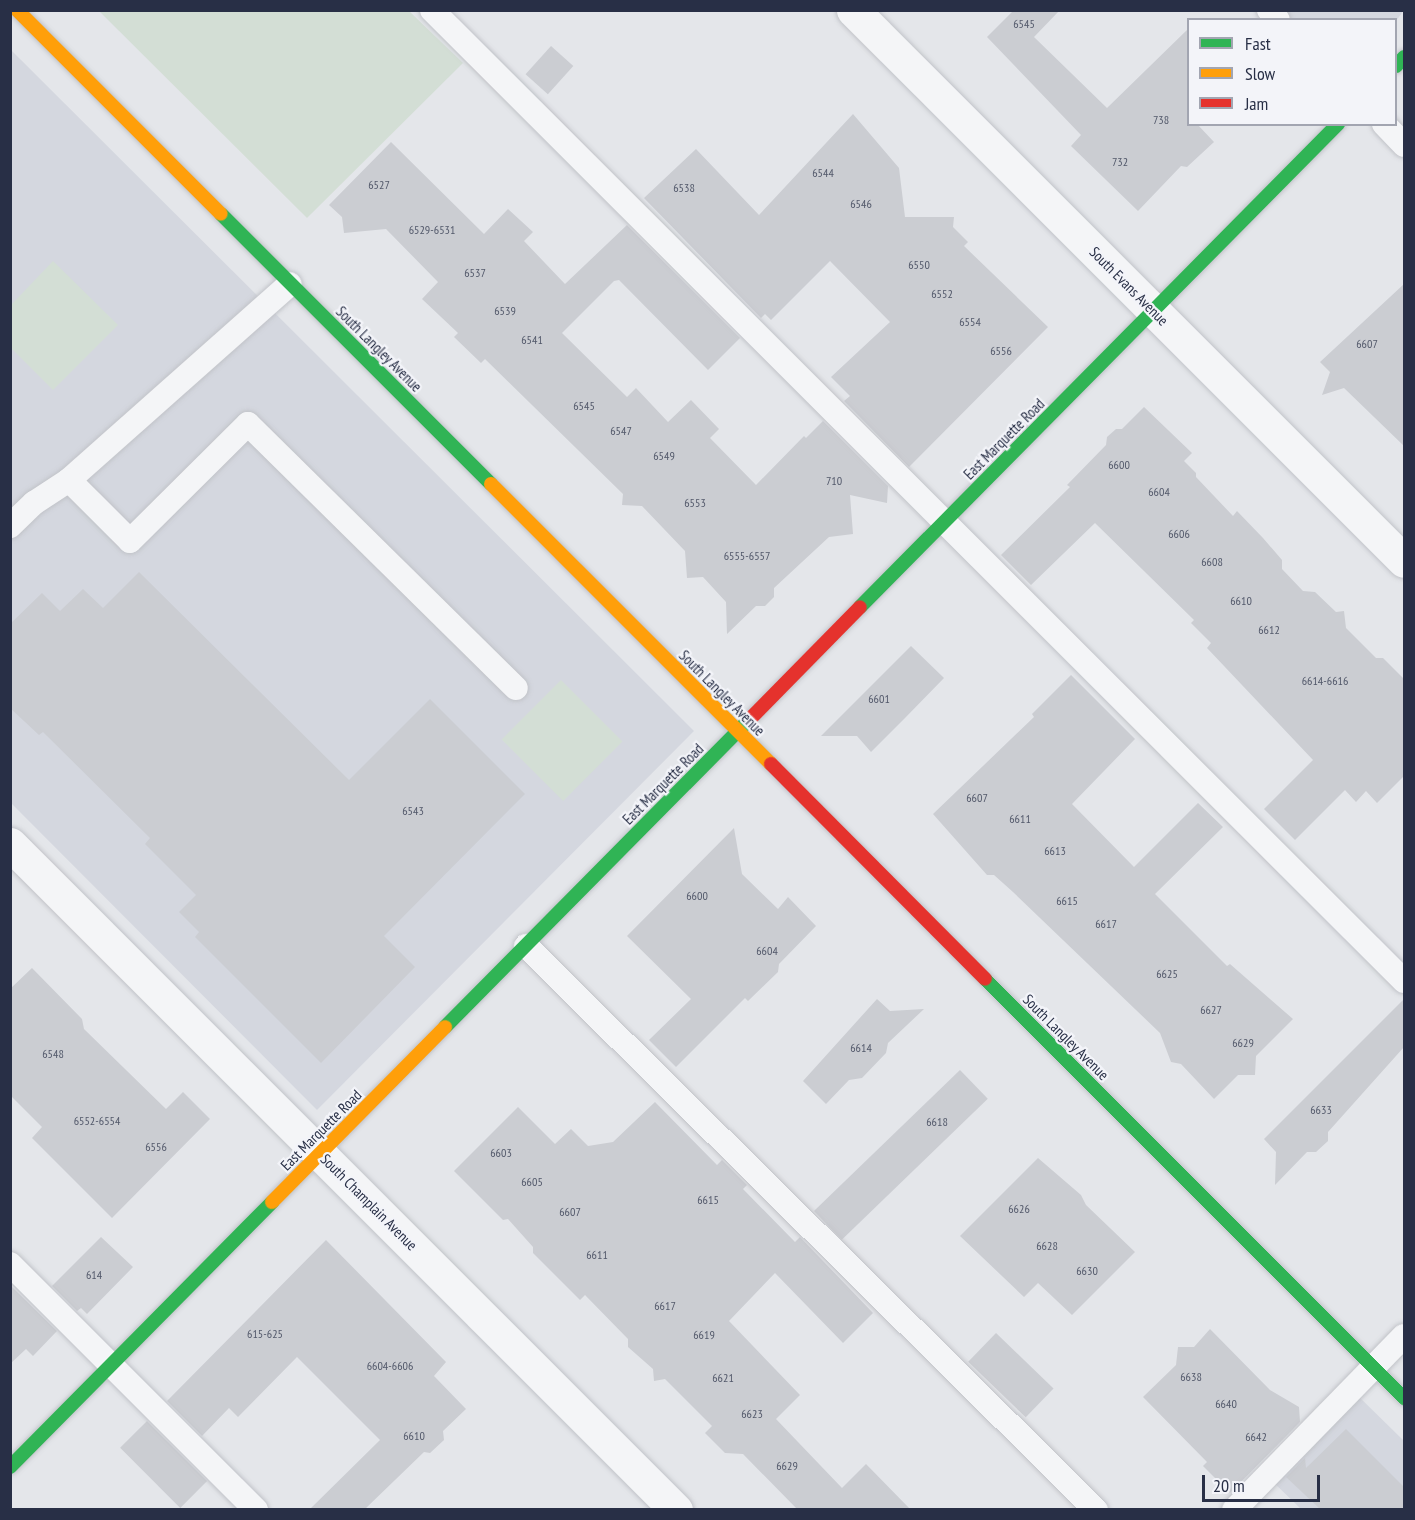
<!DOCTYPE html>
<html>
<head>
<meta charset="utf-8">
<style>
  body { margin:0 }
  #map { position:relative; width:1415px; height:1520px; overflow:hidden; background:#e4e6ea; font-family:"PT Sans Narrow",sans-serif }
  div>[style] { position:absolute }
  [style*='--x'] { left:calc(var(--x)*1px); top:calc(var(--y)*1px); width:calc(var(--w)*1px); rotate:calc(var(--a)*1deg) }
  .built>* { inset:0; background:#d4d7df }
  .green>* { inset:0; background:#d3ded5; transform-origin:0 0 }
  .building>* { inset:0; background:#cbcdd2; transform-origin:0 0 }
  .roads { filter:drop-shadow(0 0 2px #c1c3c8) drop-shadow(0 0 2px #c1c3c8) }
  .lane>* { height:24px; margin:-12px; padding:0 12px; transform-origin:12px; border-radius:12px; background:#f4f5f7 }
  .street>* { height:33px; margin:-16.5px; padding:0 16.5px; transform-origin:16.5px; border-radius:16.5px; background:#f4f5f7 }
  .fast>* { height:14px; margin:-7px; padding:0 7px; transform-origin:7px; border-radius:7px; background:#30b455 }
  .slow>* { height:14px; margin:-7px; padding:0 7px; transform-origin:7px; border-radius:7px; background:#ff9f0a }
  .jam>* { height:14px; margin:-7px; padding:0 7px; transform-origin:7px; border-radius:7px; background:#e5322d }
  span { translate:-50% -50%; white-space:nowrap; text-align:center; line-height:1.15; -webkit-text-stroke:4.5px #f3f4f9; paint-order:stroke }
  .number-label { font-size:12px; color:#52586a }
  .number-label span { -webkit-text-stroke-width:0 }
  .street-label { font-size:15px; color:#282f46 }
  .frame { position:absolute; inset:0; border:12px solid #282f46; pointer-events:none }
  .legend { position:absolute; left:1187px; top:18px; width:210px; height:108px; box-sizing:border-box; background:#f3f4f9; border:2px solid #a2a5b1; margin:0; padding:8px 10px; list-style:none; font-size:18px; color:#282f46 }
  .legend li { display:flex; align-items:center; gap:12px; height:30px }
  .legend b { width:30px; border:2px solid #a2a5b1 }
  .scale { position:absolute; left:1202px; top:1475px; width:118px; height:27px; box-sizing:border-box; border:3px solid #282f46; border-top:0; padding-left:8px; font-size:18px; line-height:21px; white-space:nowrap; color:#282f46; -webkit-text-stroke:4px #f3f4f9; paint-order:stroke }
</style>
</head>
<body>
<div id="map">
  <div class="built">
    <div style="clip-path:polygon(1404px 10px,1396px 21px,1278px 19px,1269px 11px)"></div>
    <div style="clip-path:polygon(10px 49px,694px 731px,317px 1110px,11px 803px)"></div>
    <div style="clip-path:polygon(1352px 1390px,1404px 1441px,1404px 1509px,1301px 1509px,1267px 1476px)"></div>
  </div>
  <div class="green">
    <div style="clip-path:polygon(99px 11px,409px 11px,463px 63px,307px 218px)"></div>
    <div style="clip-path:polygon(53px 261px,118px 325px,53px 390px,10px 347px,11px 305px)"></div>
    <div style="left:561px;top:680px;width:87px;height:84px;rotate:45deg"></div>
  </div>
  <div class="building">
    <div style="clip-path:polygon(1014px 10px,1060px 10px,1034px 37px,1107px 108px,1188px 29px,1188px 124px,1197px 124px,1214px 142px,1187px 167px,1181px 166px,1138px 211px,1071px 146px,1081px 135px,987px 37px)"></div>
    <div style="left:551px;top:46px;width:30px;height:38px;rotate:42deg"></div>
    <div style="clip-path:polygon(853px 114px,899px 168px,905px 217px,954px 217px,953px 227px,968px 242px,964px 246px,1048px 327px,909px 467px,844px 401px,850px 396px,831px 377px,890px 322px,830px 261px,771px 320px,765px 314px,761px 318px,644px 198px,696px 149px,759px 215px)"></div>
    <div style="clip-path:polygon(391px 142px,484px 234px,508px 209px,533px 232px,524px 241px,565px 284px,627px 225px,740px 338px,708px 370px,619px 280px,614px 281px,562px 333px,627px 397px,636px 388px,668px 422px,691px 400px,719px 429px,710px 438px,756px 485px,804px 436px,806px 438px,823px 421px,888px 486px,887px 503px,850px 495px,853px 534px,829px 537px,774px 588px,774px 597px,765px 606px,756px 606px,727px 634px,726px 602px,703px 577px,687px 578px,685px 551px,642px 506px,622px 505px,623px 494px,485px 359px,481px 363px,454px 337px,458px 333px,422px 299px,438px 282px,386px 229px,344px 233px,342px 217px,329px 205px)"></div>
    <div style="clip-path:polygon(1404px 284px,1404px 446px,1344px 388px,1322px 395px,1330px 372px,1320px 362px)"></div>
    <div style="clip-path:polygon(1144px 407px,1192px 453px,1184px 461px,1196px 473px,1196px 477px,1233px 516px,1237px 511px,1263px 538px,1282px 560px,1282px 569px,1303px 591px,1315px 592px,1336px 612px,1344px 611px,1346px 628px,1376px 658px,1383px 658px,1404px 679px,1404px 776px,1377px 803px,1366px 791px,1356px 802px,1345px 790px,1295px 840px,1264px 809px,1313px 760px,1207px 648px,1211px 643px,1191px 623px,1194px 620px,1095px 523px,1031px 585px,1001px 555px,1070px 487px,1067px 485px,1106px 445px,1107px 437px,1116px 429px,1122px 429px)"></div>
    <div style="clip-path:polygon(139px 572px,349px 780px,430px 699px,525px 794px,384px 936px,415px 967px,321px 1063px,195px 937px,199px 932px,179px 912px,196px 895px,145px 844px,150px 838px,43px 732px,39px 735px,10px 708px,10px 624px,42px 593px,60px 611px,83px 589px,103px 608px)"></div>
    <div style="clip-path:polygon(911px 646px,944px 678px,905px 718px,871px 752px,857px 736px,821px 736px)"></div>
    <div style="clip-path:polygon(1071px 675px,1135px 739px,1072px 804px,1134px 867px,1198px 803px,1223px 827px,1155px 894px,1227px 966px,1230px 964px,1293px 1019px,1256px 1056px,1255px 1075px,1238px 1075px,1214px 1099px,1181px 1064px,1171px 1062px,1160px 1033px,1013px 892px,994px 875px,987px 875px,933px 814px,1034px 717px,1032px 714px)"></div>
    <div style="clip-path:polygon(734px 828px,742px 874px,778px 909px,788px 897px,816px 926px,779px 964px,778px 972px,748px 1001px,745px 998px,676px 1067px,649px 1040px,691px 999px,627px 936px)"></div>
    <div style="clip-path:polygon(32px 968px,82px 1019px,84px 1029px,166px 1109px,183px 1092px,210px 1119px,112px 1218px,32px 1138px,42px 1127px,10px 1095px,10px 989px)"></div>
    <div style="clip-path:polygon(877px 999px,890px 1011px,924px 1009px,888px 1043px,886px 1053px,862px 1078px,849px 1080px,826px 1104px,803px 1081px)"></div>
    <div style="clip-path:polygon(1404px 999px,1404px 1047px,1328px 1132px,1328px 1141px,1316px 1152px,1307px 1152px,1275px 1185px,1276px 1152px,1264px 1139px)"></div>
    <div style="left:960px;top:1070px;width:40px;height:203px;rotate:46deg"></div>
    <div style="clip-path:polygon(655px 1102px,717px 1165px,722px 1160px,747px 1185px,743px 1189px,795px 1242px,800px 1237px,873px 1313px,843px 1343px,775px 1273px,729px 1321px,800px 1395px,776px 1419px,842px 1488px,866px 1464px,910px 1509px,797px 1509px,743px 1454px,725px 1453px,705px 1433px,712px 1426px,665px 1379px,654px 1381px,653px 1369px,628px 1347px,628px 1339px,585px 1295px,580px 1300px,533px 1253px,533px 1247px,508px 1219px,503px 1220px,454px 1171px,518px 1107px,555px 1144px,571px 1129px,588px 1146px,613px 1142px)"></div>
    <div style="clip-path:polygon(1038px 1158px,1081px 1195px,1086px 1205px,1135px 1252px,1072px 1315px,1038px 1283px,1024px 1297px,960px 1236px)"></div>
    <div style="clip-path:polygon(101px 1237px,133px 1267px,87px 1314px,81px 1308px,77px 1311px,52px 1286px)"></div>
    <div style="clip-path:polygon(326px 1240px,446px 1362px,434px 1376px,466px 1409px,443px 1431px,444px 1440px,430px 1453px,424px 1452px,365px 1509px,310px 1509px,380px 1440px,297px 1357px,238px 1417px,229px 1408px,202px 1436px,167px 1401px)"></div>
    <div style="clip-path:polygon(10px 1285px,57px 1331px,33px 1356px,26px 1349px,10px 1364px)"></div>
    <div style="clip-path:polygon(1210px 1329px,1270px 1390px,1299px 1407px,1300px 1422px,1230px 1493px,1203px 1466px,1207px 1462px,1143px 1397px,1176px 1365px,1178px 1347px,1194px 1347px)"></div>
    <div style="left:996px;top:1333px;width:80px;height:40px;rotate:44deg"></div>
    <div style="left:147px;top:1421px;width:85px;height:38px;rotate:45deg"></div>
    <div style="clip-path:polygon(1346px 1429px,1404px 1487px,1404px 1509px,1320px 1509px,1286px 1477px,1305px 1458px,1306px 1468px)"></div>
  </div>
  <div class="roads">
    <div class="lane">
      <div style="--x:432;--y:10;--w:1374;--a:44.97"></div>
      <div style="--x:1269;--y:10;--w:13;--a:48"></div>
      <div style="--x:1384;--y:124;--w:29;--a:46"></div>
      <div style="--x:69;--y:480;--w:295;--a:-41.6"></div>
      <div style="--x:10;--y:526;--w:33;--a:-44"></div>
      <div style="--x:34;--y:503;--w:42;--a:-33.3"></div>
      <div style="--x:69;--y:480;--w:86;--a:45"></div>
      <div style="--x:130;--y:541;--w:166;--a:-44.8"></div>
      <div style="--x:248;--y:424;--w:376;--a:44.6"></div>
      <div style="--x:526;--y:946;--w:802;--a:44.7"></div>
      <div style="--x:10;--y:1264;--w:348;--a:45"></div>
      <div style="--x:1234;--y:1510;--w:243;--a:-45.7"></div>
    </div>
    <div class="street">
      <div style="--x:853;--y:10;--w:779;--a:45"></div>
      <div style="--x:10;--y:844;--w:942;--a:45"></div>
    </div>
    <div class="fast">
      <div style="--x:1396;--y:66;--w:12;--a:-48"></div>
      <div style="--x:221;--y:214;--w:382;--a:45"></div>
      <div style="--x:860;--y:607;--w:680;--a:-45.3"></div>
      <div style="--x:985;--y:979;--w:593;--a:45"></div>
      <div style="--x:445;--y:1027;--w:432;--a:-45.3"></div>
      <div style="--x:10;--y:1467;--w:373;--a:-45.3"></div>
    </div>
    <div class="slow">
      <div style="--x:17;--y:10;--w:288;--a:45"></div>
      <div style="--x:491;--y:484;--w:396;--a:45"></div>
      <div style="--x:272;--y:1202;--w:246;--a:-45.3"></div>
    </div>
    <div class="jam">
      <div style="--x:749;--y:720;--w:158;--a:-45.5"></div>
      <div style="--x:771;--y:764;--w:303;--a:45.1"></div>
    </div>
  </div>
  <div class="number-label">
    <span style="left:1024px;top:24px">6545</span>
    <span style="left:1161px;top:120px">738</span>
    <span style="left:1120px;top:162px">732</span>
    <span style="left:823px;top:173px">6544</span>
    <span style="left:379px;top:185px">6527</span>
    <span style="left:684px;top:188px">6538</span>
    <span style="left:861px;top:204px">6546</span>
    <span style="left:432px;top:230px">6529-6531</span>
    <span style="left:919px;top:265px">6550</span>
    <span style="left:475px;top:273px">6537</span>
    <span style="left:942px;top:294px">6552</span>
    <span style="left:505px;top:311px">6539</span>
    <span style="left:970px;top:322px">6554</span>
    <span style="left:532px;top:340px">6541</span>
    <span style="left:1367px;top:344px">6607</span>
    <span style="left:1001px;top:351px">6556</span>
    <span style="left:584px;top:406px">6545</span>
    <span style="left:621px;top:431px">6547</span>
    <span style="left:664px;top:456px">6549</span>
    <span style="left:1119px;top:465px">6600</span>
    <span style="left:834px;top:481px">710</span>
    <span style="left:1159px;top:492px">6604</span>
    <span style="left:695px;top:503px">6553</span>
    <span style="left:1179px;top:534px">6606</span>
    <span style="left:747px;top:556px">6555-6557</span>
    <span style="left:1212px;top:562px">6608</span>
    <span style="left:1241px;top:601px">6610</span>
    <span style="left:1269px;top:630px">6612</span>
    <span style="left:1325px;top:681px">6614-6616</span>
    <span style="left:879px;top:699px">6601</span>
    <span style="left:977px;top:798px">6607</span>
    <span style="left:413px;top:811px">6543</span>
    <span style="left:1020px;top:819px">6611</span>
    <span style="left:1055px;top:851px">6613</span>
    <span style="left:697px;top:896px">6600</span>
    <span style="left:1067px;top:901px">6615</span>
    <span style="left:1106px;top:924px">6617</span>
    <span style="left:767px;top:951px">6604</span>
    <span style="left:1167px;top:974px">6625</span>
    <span style="left:1211px;top:1010px">6627</span>
    <span style="left:1243px;top:1043px">6629</span>
    <span style="left:861px;top:1048px">6614</span>
    <span style="left:53px;top:1054px">6548</span>
    <span style="left:1321px;top:1110px">6633</span>
    <span style="left:97px;top:1121px">6552-6554</span>
    <span style="left:937px;top:1122px">6618</span>
    <span style="left:156px;top:1147px">6556</span>
    <span style="left:501px;top:1153px">6603</span>
    <span style="left:532px;top:1182px">6605</span>
    <span style="left:708px;top:1200px">6615</span>
    <span style="left:1019px;top:1209px">6626</span>
    <span style="left:570px;top:1212px">6607</span>
    <span style="left:1047px;top:1246px">6628</span>
    <span style="left:597px;top:1255px">6611</span>
    <span style="left:1087px;top:1271px">6630</span>
    <span style="left:94px;top:1275px">614</span>
    <span style="left:665px;top:1306px">6617</span>
    <span style="left:265px;top:1334px">615-625</span>
    <span style="left:704px;top:1335px">6619</span>
    <span style="left:390px;top:1366px">6604-6606</span>
    <span style="left:1191px;top:1377px">6638</span>
    <span style="left:723px;top:1378px">6621</span>
    <span style="left:1226px;top:1404px">6640</span>
    <span style="left:752px;top:1414px">6623</span>
    <span style="left:414px;top:1436px">6610</span>
    <span style="left:1256px;top:1437px">6642</span>
    <span style="left:787px;top:1466px">6629</span>
  </div>
  <div class="street-label">
    <span style="left:1129px;top:286px;rotate:45deg">South Evans Avenue</span>
    <span style="left:379px;top:349px;rotate:45deg">South Langley Avenue</span>
    <span style="left:1004px;top:439px;rotate:-45deg">East Marquette Road</span>
    <span style="left:722px;top:693px;rotate:45deg">South Langley Avenue</span>
    <span style="left:663px;top:784px;rotate:-45deg">East Marquette Road</span>
    <span style="left:1066px;top:1037px;rotate:45deg">South Langley Avenue</span>
    <span style="left:321px;top:1130px;rotate:-45deg">East Marquette Road</span>
    <span style="left:369px;top:1202px;rotate:45deg">South Champlain Avenue</span>
  </div>
  <div class="frame"></div>
  <ul class="legend">
  <li><b style="height:8px;background:#30b455"></b>Fast</li>
  <li><b style="height:8px;background:#ff9f0a"></b>Slow</li>
  <li><b style="height:8px;background:#e5322d"></b>Jam</li>
  </ul>
  <div class="scale">20 m</div>
</div>
</body>
</html>
